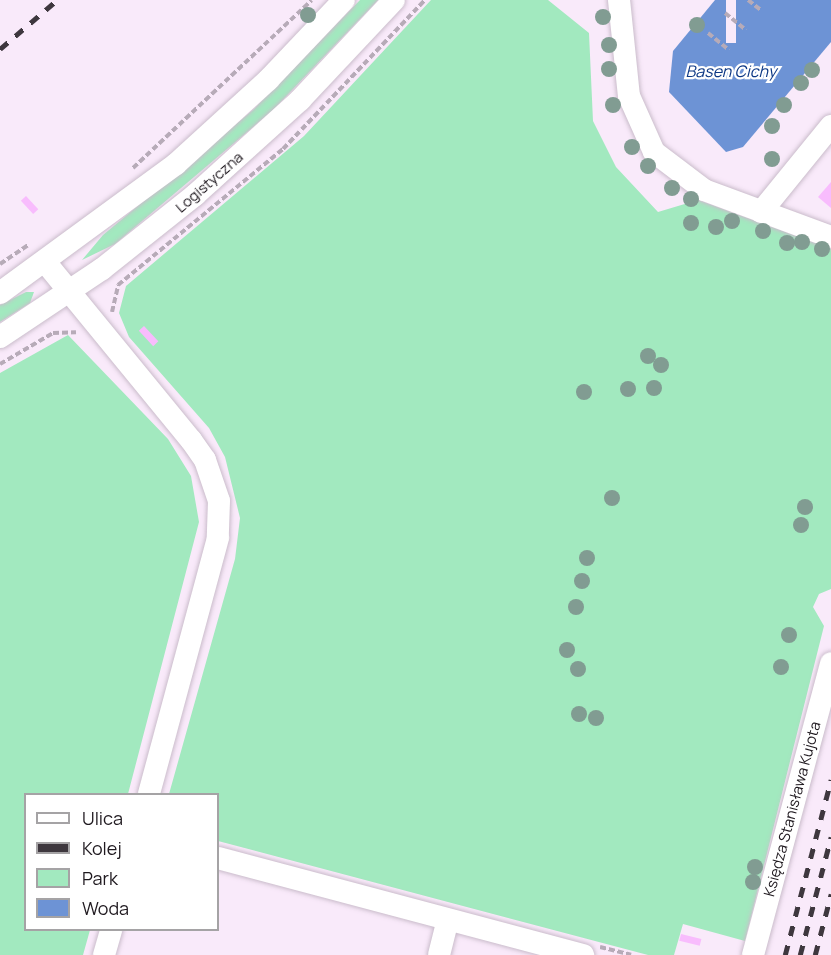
<!DOCTYPE html>
<html>
<head>
<meta charset="utf-8">
<style>
  body { margin:0 }
  #map { position:relative; width:831px; height:955px; overflow:hidden; background:#f9eafa; font-family:Manrope,sans-serif }
  div>[style] { position:absolute }
  [style*='--x'] { left:calc(var(--x)*1px); top:calc(var(--y)*1px); width:calc(var(--w)*1px); rotate:calc(var(--a)*1deg) }
  .green>* { inset:0; background:#a2e9bf }
  .water>* { inset:0; background:#6d93d5 }
  .pier>* { inset:0; background:#f9eafa; transform-origin:0 0 }
  .building>* { inset:0; background:#f8bcfd; transform-origin:0 0 }
  .path>* { height:4px; margin-top:-2px; transform-origin:0; background:repeating-linear-gradient(90deg,#b7abb8 0 6px,transparent 0 9px) }
  .roads { filter:drop-shadow(0 0 2px #cabccb) drop-shadow(0 0 2px #cabccb) }
  .minor>* { height:22px; margin:-11px; padding:0 11px; transform-origin:11px; border-radius:11px; background:#fff }
  .rail>* { height:4.5px; margin-top:-2.25px; transform-origin:0; background:repeating-linear-gradient(90deg,#3e373e 0 10px,transparent 0 20px) }
  .trees>* { width:16px; height:16px; margin:-8px; border-radius:50%; background:#819c92 }
  span { translate:-50% -50%; white-space:nowrap; text-align:center; line-height:1.15; -webkit-text-stroke:4.5px #fff; paint-order:stroke }
  .street-label { font-size:15px; color:#1f191f }
  .water-label { font-size:16px; color:#0c3784; font-style:italic }
  .legend { position:absolute; left:24px; top:793px; width:195px; height:138px; box-sizing:border-box; background:#fff; border:2px solid #a5a3a5; margin:0; padding:8px 10px; list-style:none; font-size:18px; color:#1f191f }
  .legend li { display:flex; align-items:center; gap:12px; height:30px }
  .legend b { width:30px; border:2px solid #a5a3a5 }
</style>
</head>
<body>
<div id="map">
  <div class="green">
    <div style="clip-path:polygon(360px 0,378px 0,273px 110px,115px 244px,82px 260px,103px 235px,253px 110px)"></div>
    <div style="clip-path:polygon(431px 0,548px 0,589px 33px,593px 121px,616px 167px,658px 212px,698px 200px,831px 249px,831px 589px,819px 594px,813px 607px,824px 626px,745px 941px,683px 924px,674px 955px,648px 955px,218px 841px,218px 794px,169px 794px,235px 559px,240px 518px,225px 457px,209px 428px,129px 337px,119px 313px,126px 286px,304px 136px)"></div>
    <div style="clip-path:polygon(26px 292px,34px 292px,30px 303px,0 322px,0 305px)"></div>
    <div style="clip-path:polygon(68px 335px,168px 439px,191px 476px,199px 522px,128px 794px,26px 794px,26px 930px,90px 930px,83px 955px,0 955px,0 373px)"></div>
  </div>
  <div class="water">
    <div style="clip-path:polygon(715px 0,831px 0,831px 42px,743px 147px,726px 152px,669px 92px,673px 51px)"></div>
  </div>
  <div class="pier">
    <div style="left:726px;top:0;width:10px;height:43px"></div>
  </div>
  <div class="building">
    <div style="clip-path:polygon(831px 182px,831px 208px,818px 197px)"></div>
    <div style="left:26px;top:196px;width:18px;height:7px;rotate:47deg"></div>
    <div style="left:144px;top:326px;width:21px;height:7px;rotate:47deg"></div>
    <div style="left:681px;top:934px;width:21px;height:7px;rotate:14deg"></div>
  </div>
  <div class="path">
    <div style="--x:748;--y:0;--w:16;--a:38"></div>
    <div style="--x:725;--y:13;--w:27;--a:39"></div>
    <div style="--x:708;--y:33;--w:27;--a:39"></div>
    <div style="--x:133;--y:168;--w:245;--a:-43.2"></div>
    <div style="--x:0;--y:264;--w:34;--a:-34"></div>
    <div style="--x:112;--y:312;--w:28;--a:-77"></div>
    <div style="--x:118;--y:285;--w:214;--a:-39.5"></div>
    <div style="--x:283;--y:149;--w:206;--a:-46.4"></div>
    <div style="--x:0;--y:364;--w:61;--a:-30.3"></div>
    <div style="--x:53;--y:333;--w:23;--a:-2"></div>
    <div style="--x:600;--y:947;--w:32;--a:14"></div>
  </div>
  <div class="roads">
    <div class="minor">
      <div style="--x:619;--y:0;--w:97;--a:84.1"></div>
      <div style="--x:629;--y:96;--w:61;--a:65.9"></div>
      <div style="--x:654;--y:152;--w:63;--a:37.2"></div>
      <div style="--x:704;--y:190;--w:135;--a:20.3"></div>
      <div style="--x:761;--y:212;--w:111;--a:-50.9"></div>
      <div style="--x:46;--y:263;--w:229;--a:50.7"></div>
      <div style="--x:191;--y:440;--w:24;--a:55"></div>
      <div style="--x:205;--y:460;--w:43;--a:71.1"></div>
      <div style="--x:219;--y:501;--w:37;--a:92"></div>
      <div style="--x:218;--y:538;--w:265;--a:105.1"></div>
      <div style="--x:0;--y:293;--w:218;--a:-36.2"></div>
      <div style="--x:176;--y:164;--w:125;--a:-42.4"></div>
      <div style="--x:268;--y:80;--w:110;--a:-46.5"></div>
      <div style="--x:0;--y:337;--w:123;--a:-33.7"></div>
      <div style="--x:102;--y:269;--w:119;--a:-38.5"></div>
      <div style="--x:195;--y:195;--w:142;--a:-42.1"></div>
      <div style="--x:300;--y:100;--w:137;--a:-46.8"></div>
      <div style="--x:218;--y:858;--w:378;--a:14.9"></div>
      <div style="--x:104;--y:955;--w:26;--a:-74"></div>
      <div style="--x:439;--y:955;--w:36;--a:-76"></div>
      <div style="--x:753;--y:955;--w:302;--a:-75"></div>
    </div>
  </div>
  <div class="rail">
    <div style="--x:0;--y:49;--w:75;--a:-40.7"></div>
    <div style="--x:785;--y:955;--w:181;--a:-75.3"></div>
    <div style="--x:800;--y:955;--w:122;--a:-75.3"></div>
    <div style="--x:815;--y:955;--w:63;--a:-75.3"></div>
  </div>
  <div class="trees">
    <div style="left:308px;top:15px"></div>
    <div style="left:603px;top:17px"></div>
    <div style="left:697px;top:25px"></div>
    <div style="left:609px;top:45px"></div>
    <div style="left:609px;top:69px"></div>
    <div style="left:812px;top:70px"></div>
    <div style="left:801px;top:83px"></div>
    <div style="left:613px;top:105px"></div>
    <div style="left:784px;top:105px"></div>
    <div style="left:772px;top:126px"></div>
    <div style="left:632px;top:147px"></div>
    <div style="left:772px;top:159px"></div>
    <div style="left:648px;top:166px"></div>
    <div style="left:672px;top:188px"></div>
    <div style="left:691px;top:199px"></div>
    <div style="left:732px;top:221px"></div>
    <div style="left:691px;top:223px"></div>
    <div style="left:716px;top:227px"></div>
    <div style="left:763px;top:231px"></div>
    <div style="left:802px;top:242px"></div>
    <div style="left:787px;top:243px"></div>
    <div style="left:822px;top:249px"></div>
    <div style="left:648px;top:356px"></div>
    <div style="left:661px;top:365px"></div>
    <div style="left:654px;top:388px"></div>
    <div style="left:628px;top:389px"></div>
    <div style="left:584px;top:392px"></div>
    <div style="left:612px;top:498px"></div>
    <div style="left:805px;top:507px"></div>
    <div style="left:801px;top:525px"></div>
    <div style="left:587px;top:558px"></div>
    <div style="left:582px;top:581px"></div>
    <div style="left:576px;top:607px"></div>
    <div style="left:789px;top:635px"></div>
    <div style="left:567px;top:650px"></div>
    <div style="left:781px;top:667px"></div>
    <div style="left:578px;top:669px"></div>
    <div style="left:579px;top:714px"></div>
    <div style="left:596px;top:718px"></div>
    <div style="left:755px;top:867px"></div>
    <div style="left:753px;top:882px"></div>
  </div>
  <div class="street-label">
    <span style="left:209px;top:182px;rotate:-41deg">Logistyczna</span>
    <span style="left:792px;top:809px;rotate:-75deg">Księdza Stanisława Kujota</span>
  </div>
  <div class="water-label">
    <span style="left:731px;top:71px">Basen Cichy</span>
  </div>
  <ul class="legend">
  <li><b style="height:8px;background:#fff"></b>Ulica</li>
  <li><b style="height:8px;background:#3e373e"></b>Kolej</li>
  <li><b style="height:16px;background:#a2e9bf"></b>Park</li>
  <li><b style="height:16px;background:#6d93d5"></b>Woda</li>
  </ul>
</div>
</body>
</html>
